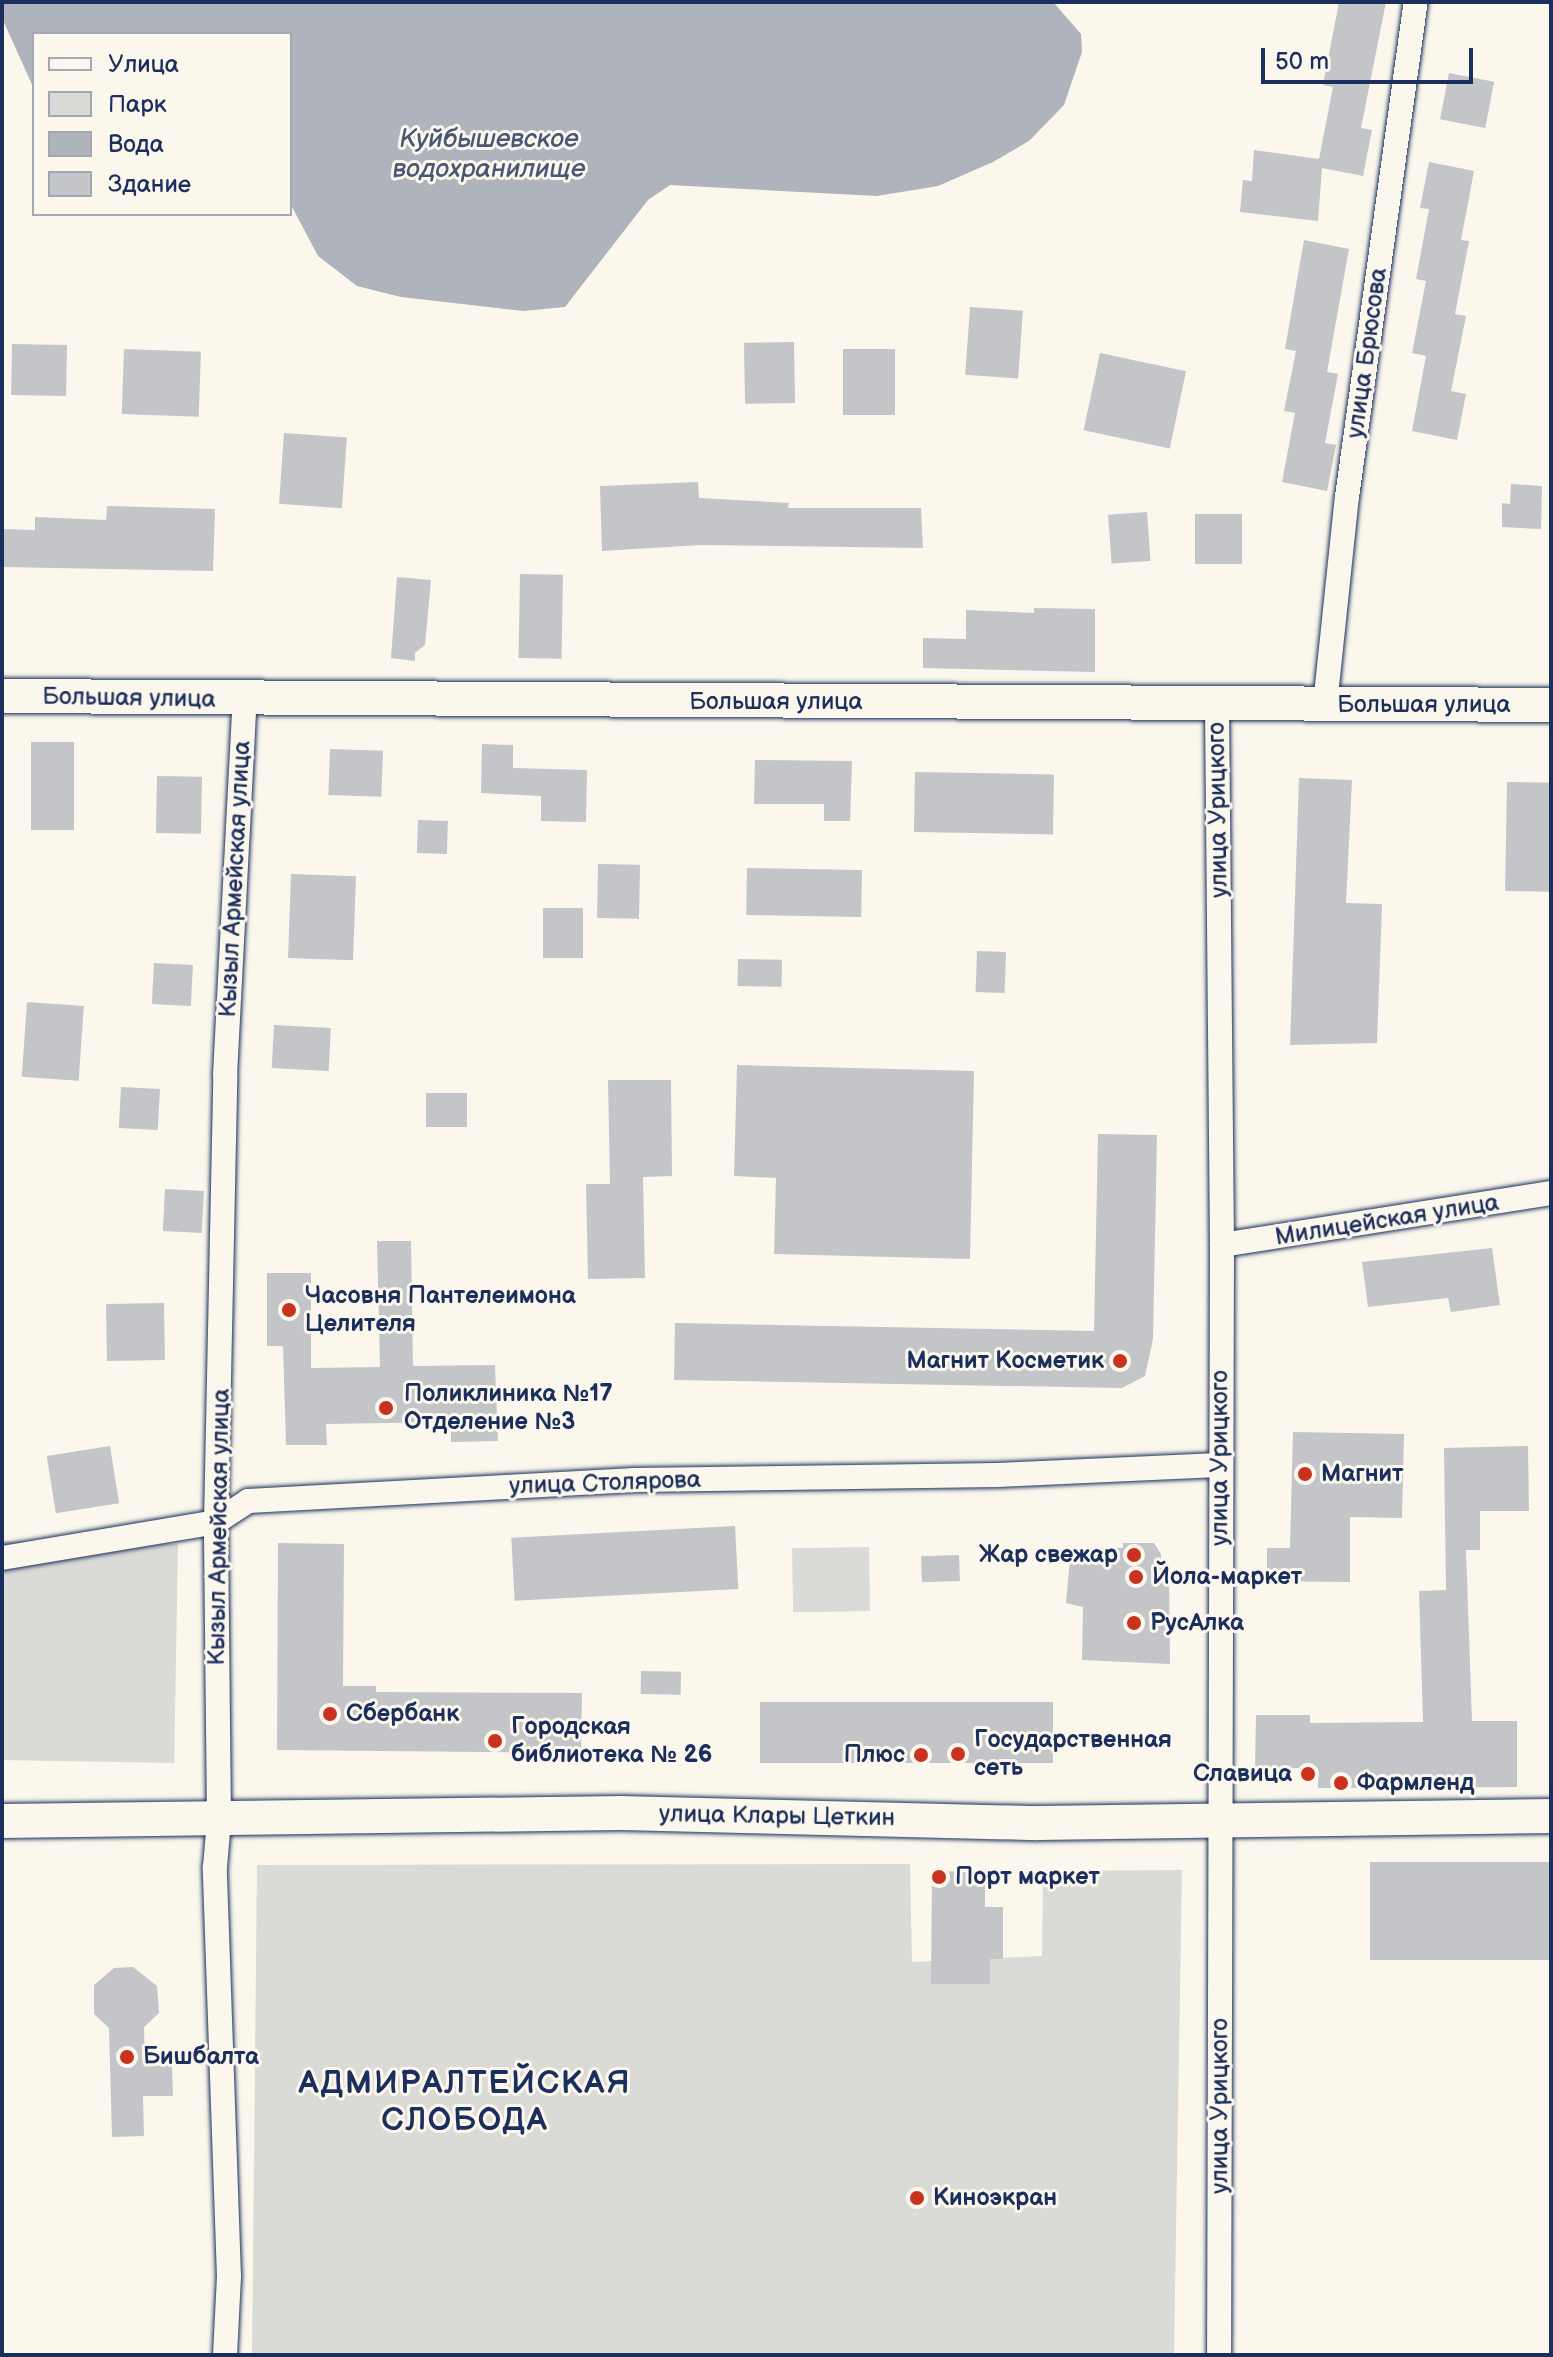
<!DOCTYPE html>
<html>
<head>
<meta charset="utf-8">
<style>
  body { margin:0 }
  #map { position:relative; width:1553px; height:2357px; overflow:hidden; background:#fbf7ec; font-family:"Balsamiq Sans",sans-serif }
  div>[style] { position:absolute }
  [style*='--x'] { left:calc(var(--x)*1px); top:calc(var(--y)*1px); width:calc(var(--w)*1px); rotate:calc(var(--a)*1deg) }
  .green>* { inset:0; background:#dadad7; transform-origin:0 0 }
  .water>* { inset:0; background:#afb3bb }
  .building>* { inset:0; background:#c3c5c9; transform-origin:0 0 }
  .roads { filter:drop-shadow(0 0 2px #1b2f5e) drop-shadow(0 0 2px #1b2f5e) }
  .street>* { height:24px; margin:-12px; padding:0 12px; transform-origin:12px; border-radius:12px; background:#fbf7ec }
  .secondary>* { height:34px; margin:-17px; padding:0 17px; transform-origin:17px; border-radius:17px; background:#fbf7ec }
  .dots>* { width:22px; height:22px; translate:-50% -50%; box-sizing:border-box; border:4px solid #fbf7ec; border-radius:50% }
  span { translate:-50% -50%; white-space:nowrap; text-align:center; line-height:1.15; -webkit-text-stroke:6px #fbf7ec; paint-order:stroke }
  .street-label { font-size:24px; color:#1b2f5e }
  .poi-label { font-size:24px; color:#1b2f5e; font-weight:700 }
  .left { translate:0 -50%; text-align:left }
  .right { translate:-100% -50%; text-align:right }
  .water-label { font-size:26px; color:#47577a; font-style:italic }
  .district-label { font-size:32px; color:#1b2f5e; font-weight:700; letter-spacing:2px }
  .frame { position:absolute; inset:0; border:4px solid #1b2f5e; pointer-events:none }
  .legend { position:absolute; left:32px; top:32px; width:260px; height:184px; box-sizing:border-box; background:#fbf7ec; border:2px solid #a1a7b3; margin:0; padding:10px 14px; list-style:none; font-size:24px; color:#1b2f5e }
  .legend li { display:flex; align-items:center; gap:16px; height:40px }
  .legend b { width:40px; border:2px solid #a1a7b3 }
  .scale { position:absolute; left:1261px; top:48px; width:212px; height:36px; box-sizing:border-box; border:4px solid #1b2f5e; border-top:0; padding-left:10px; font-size:24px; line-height:28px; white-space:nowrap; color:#1b2f5e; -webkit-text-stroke:6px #fbf7ec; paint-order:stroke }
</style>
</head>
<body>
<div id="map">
  <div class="green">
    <div style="left:178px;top:1544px;width:219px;height:177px;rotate:91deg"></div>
    <div style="left:869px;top:1547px;width:64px;height:77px;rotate:89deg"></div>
    <div style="clip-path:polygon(910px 1864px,912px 1962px,1042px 1956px,1043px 1871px,1182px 1870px,1174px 2355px,252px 2355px,257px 1865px)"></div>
  </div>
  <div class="water">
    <div style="clip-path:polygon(2px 2px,1053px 2px,1081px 34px,1082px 52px,1064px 105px,1029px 141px,993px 162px,938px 186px,877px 196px,670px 185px,648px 200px,565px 307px,523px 311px,401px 297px,357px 286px,318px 256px,290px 203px,290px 34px,34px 34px,34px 89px,2px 18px)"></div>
  </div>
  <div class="building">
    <div style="clip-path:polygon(1339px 2px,1386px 2px,1361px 128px,1372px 130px,1363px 176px,1322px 168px,1318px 221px,1240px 212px,1243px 180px,1252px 181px,1254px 150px,1319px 159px,1333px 87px,1323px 85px)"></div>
    <div style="left:1449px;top:73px;width:46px;height:47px;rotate:11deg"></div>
    <div style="clip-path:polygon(1429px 162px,1474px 171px,1461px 240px,1469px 241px,1455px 314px,1466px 316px,1451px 391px,1466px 394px,1457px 440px,1412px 431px,1426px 356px,1412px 353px,1426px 281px,1416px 279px,1429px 209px,1420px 208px)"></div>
    <div style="clip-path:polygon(1304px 240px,1349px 249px,1327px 372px,1338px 374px,1325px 443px,1336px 445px,1327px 491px,1282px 482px,1295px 413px,1284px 411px,1296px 351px,1285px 349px)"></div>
    <div style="left:970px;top:307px;width:53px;height:68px;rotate:4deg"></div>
    <div style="left:794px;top:342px;width:61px;height:50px;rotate:89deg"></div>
    <div style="left:12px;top:344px;width:55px;height:51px;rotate:1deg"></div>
    <div style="left:124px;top:349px;width:77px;height:65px;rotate:2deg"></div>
    <div style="left:843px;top:349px;width:52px;height:66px"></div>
    <div style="left:1100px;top:353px;width:88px;height:79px;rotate:12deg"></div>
    <div style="left:284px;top:433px;width:63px;height:71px;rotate:4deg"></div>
    <div style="clip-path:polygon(698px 482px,699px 498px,789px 503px,788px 508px,921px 508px,923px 548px,701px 545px,602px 551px,600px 486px)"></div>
    <div style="clip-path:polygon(1511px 484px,1542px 486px,1541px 529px,1502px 527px,1502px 503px,1510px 504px)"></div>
    <div style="clip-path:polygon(107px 506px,215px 509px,213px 571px,2px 567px,2px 529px,35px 530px,35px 517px,106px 520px)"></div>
    <div style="left:1147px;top:512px;width:49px;height:39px;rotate:86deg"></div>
    <div style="left:1195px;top:514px;width:47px;height:50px"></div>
    <div style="left:520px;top:574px;width:43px;height:84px;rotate:1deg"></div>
    <div style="clip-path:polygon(397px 577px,431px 580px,425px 645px,415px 653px,415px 661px,391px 658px)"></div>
    <div style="clip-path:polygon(1034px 608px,1095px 609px,1095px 672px,923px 668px,923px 638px,966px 639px,966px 610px,1034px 613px)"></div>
    <div style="left:31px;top:742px;width:43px;height:88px"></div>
    <div style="clip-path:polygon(482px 744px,513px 745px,513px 768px,587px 770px,586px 822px,541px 821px,541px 796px,481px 793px)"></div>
    <div style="left:330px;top:749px;width:53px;height:46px;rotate:2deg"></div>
    <div style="clip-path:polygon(755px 760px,852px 761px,850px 821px,824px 821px,824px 804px,754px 804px)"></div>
    <div style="left:915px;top:772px;width:139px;height:60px;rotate:1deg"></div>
    <div style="left:157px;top:776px;width:45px;height:57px;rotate:1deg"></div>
    <div style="clip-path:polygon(1299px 778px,1352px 780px,1346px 903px,1382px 904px,1377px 1043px,1290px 1045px)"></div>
    <div style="left:1507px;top:782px;width:44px;height:109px;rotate:1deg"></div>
    <div style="left:418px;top:820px;width:30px;height:33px;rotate:2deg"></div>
    <div style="left:598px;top:864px;width:42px;height:54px;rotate:1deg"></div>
    <div style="left:747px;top:868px;width:115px;height:47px;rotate:1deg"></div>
    <div style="left:291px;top:874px;width:65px;height:84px;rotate:2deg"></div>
    <div style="left:583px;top:908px;width:50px;height:40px;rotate:90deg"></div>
    <div style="left:977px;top:951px;width:29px;height:41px;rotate:2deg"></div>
    <div style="left:738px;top:959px;width:44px;height:27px;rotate:1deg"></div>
    <div style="left:154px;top:963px;width:39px;height:41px;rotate:3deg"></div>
    <div style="left:27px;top:1002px;width:57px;height:75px;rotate:4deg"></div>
    <div style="left:274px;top:1025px;width:57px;height:43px;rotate:3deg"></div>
    <div style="clip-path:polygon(737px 1065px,974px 1071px,970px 1259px,774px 1254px,776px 1178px,734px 1176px)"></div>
    <div style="clip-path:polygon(608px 1080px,671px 1080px,672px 1176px,643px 1177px,645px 1278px,588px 1279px,586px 1184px,610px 1184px)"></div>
    <div style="left:121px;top:1087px;width:39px;height:41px;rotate:3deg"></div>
    <div style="left:467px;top:1093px;width:34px;height:41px;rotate:90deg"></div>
    <div style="clip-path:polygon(1098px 1134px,1157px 1135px,1153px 1339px,1145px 1376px,1122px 1388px,674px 1380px,675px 1323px,1094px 1331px)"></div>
    <div style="left:165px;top:1189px;width:39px;height:42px;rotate:3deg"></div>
    <div style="clip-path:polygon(377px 1241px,411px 1241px,413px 1366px,495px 1365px,498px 1441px,451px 1442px,451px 1422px,326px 1424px,327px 1445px,286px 1445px,283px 1346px,267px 1346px,267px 1273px,311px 1273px,311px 1368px,380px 1367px)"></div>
    <div style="clip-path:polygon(1492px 1248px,1500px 1305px,1451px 1312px,1448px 1298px,1368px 1307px,1362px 1262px)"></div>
    <div style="left:164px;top:1303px;width:57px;height:58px;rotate:89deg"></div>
    <div style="clip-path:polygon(1293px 1432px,1404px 1434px,1402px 1518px,1350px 1517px,1350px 1582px,1267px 1581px,1267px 1548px,1290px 1548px)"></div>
    <div style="left:110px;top:1446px;width:58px;height:64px;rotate:81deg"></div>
    <div style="clip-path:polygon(1528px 1446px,1529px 1511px,1480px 1511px,1480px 1550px,1466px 1550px,1472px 1721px,1517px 1721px,1517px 1787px,1318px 1788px,1318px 1768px,1255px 1768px,1256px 1715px,1310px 1715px,1310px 1723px,1423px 1722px,1419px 1591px,1446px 1590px,1444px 1448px)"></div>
    <div style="left:735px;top:1526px;width:63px;height:224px;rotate:87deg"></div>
    <div style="clip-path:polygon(278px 1543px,344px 1544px,343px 1686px,376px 1686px,376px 1692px,582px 1693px,581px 1753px,277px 1750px)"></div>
    <div style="clip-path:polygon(1123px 1543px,1154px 1543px,1161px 1554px,1161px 1570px,1169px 1571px,1170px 1664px,1082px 1660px,1083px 1607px,1066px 1603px,1071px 1547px,1123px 1548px)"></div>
    <div style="left:959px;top:1555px;width:26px;height:38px;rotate:88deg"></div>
    <div style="left:641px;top:1671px;width:40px;height:23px;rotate:1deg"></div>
    <div style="left:1053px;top:1702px;width:61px;height:293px;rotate:90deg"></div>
    <div style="left:1370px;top:1862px;width:181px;height:98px"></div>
    <div style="clip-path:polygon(932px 1871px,985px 1872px,985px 1907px,1003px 1907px,1003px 1959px,990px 1959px,990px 1984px,931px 1984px)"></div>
    <div style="clip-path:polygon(133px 1967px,157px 1986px,159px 2013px,144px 2027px,145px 2066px,172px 2065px,173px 2096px,143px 2096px,144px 2136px,112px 2137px,109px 2028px,94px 2014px,94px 1985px,114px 1968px)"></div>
  </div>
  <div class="roads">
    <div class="street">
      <div style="--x:1217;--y:705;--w:540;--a:89.47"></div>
      <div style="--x:1222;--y:1245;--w:1110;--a:90.15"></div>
      <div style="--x:1325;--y:705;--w:209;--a:-84"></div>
      <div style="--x:1347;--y:497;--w:500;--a:-82.1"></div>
      <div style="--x:1222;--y:1245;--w:333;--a:-9"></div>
      <div style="--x:2;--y:1558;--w:217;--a:-9.5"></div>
      <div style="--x:216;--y:1522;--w:38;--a:-33"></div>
      <div style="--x:248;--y:1501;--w:387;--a:-3.1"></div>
      <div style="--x:634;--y:1480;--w:364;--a:-0.8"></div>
      <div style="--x:998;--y:1475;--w:220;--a:-2.6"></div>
      <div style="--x:225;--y:2355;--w:78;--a:-87.1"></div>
      <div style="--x:229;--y:2277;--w:410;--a:-92"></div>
      <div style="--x:215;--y:1867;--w:47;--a:-85.1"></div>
      <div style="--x:219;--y:1820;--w:298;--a:-90.6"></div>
      <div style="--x:216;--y:1522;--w:447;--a:-88.8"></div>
      <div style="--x:225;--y:1075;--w:377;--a:-87"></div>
    </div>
    <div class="secondary">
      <div style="--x:2;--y:696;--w:1549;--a:0.33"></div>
      <div style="--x:2;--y:1821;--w:619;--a:-0.74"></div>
      <div style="--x:621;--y:1813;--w:417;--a:1.4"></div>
      <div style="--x:1038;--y:1823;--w:513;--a:-0.78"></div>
    </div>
  </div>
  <div class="dots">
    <div style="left:289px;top:1310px;background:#c8321e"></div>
    <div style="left:1120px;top:1361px;background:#c8321e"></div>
    <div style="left:386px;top:1408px;background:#c8321e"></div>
    <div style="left:1305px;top:1474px;background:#c8321e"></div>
    <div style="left:1134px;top:1555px;background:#c8321e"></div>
    <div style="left:1136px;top:1577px;background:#c8321e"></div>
    <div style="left:1134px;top:1623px;background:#c8321e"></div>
    <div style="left:330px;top:1714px;background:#c8321e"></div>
    <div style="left:495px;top:1741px;background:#c8321e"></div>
    <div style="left:958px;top:1754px;background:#c8321e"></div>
    <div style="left:921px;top:1755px;background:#c8321e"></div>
    <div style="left:1308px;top:1774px;background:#c8321e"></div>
    <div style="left:1341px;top:1783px;background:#c8321e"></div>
    <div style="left:939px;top:1877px;background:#c8321e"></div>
    <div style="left:127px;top:2057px;background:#c8321e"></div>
    <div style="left:917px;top:2198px;background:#c8321e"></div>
  </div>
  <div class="street-label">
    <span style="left:1367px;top:353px;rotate:-82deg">улица Брюсова</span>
    <span style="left:129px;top:698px;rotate:1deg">Большая улица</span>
    <span style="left:776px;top:702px">Большая улица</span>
    <span style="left:1424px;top:705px">Большая улица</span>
    <span style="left:1218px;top:810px;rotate:-91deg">улица Урицкого</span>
    <span style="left:235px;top:879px;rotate:-87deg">Кызыл Армейская улица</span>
    <span style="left:1387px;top:1220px;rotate:-9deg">Милицейская улица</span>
    <span style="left:1220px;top:1458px;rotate:-90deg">улица Урицкого</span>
    <span style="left:605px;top:1483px;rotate:-2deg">улица Столярова</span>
    <span style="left:219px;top:1527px;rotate:-89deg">Кызыл Армейская улица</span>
    <span style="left:777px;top:1816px;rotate:1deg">улица Клары Цеткин</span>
    <span style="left:1220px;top:2106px;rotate:-90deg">улица Урицкого</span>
  </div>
  <div class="poi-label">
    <span class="left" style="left:305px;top:1310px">Часовня Пантелеимона<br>Целителя</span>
    <span class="right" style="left:1104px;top:1361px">Магнит Косметик</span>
    <span class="left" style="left:404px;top:1408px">Поликлиника №17<br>Отделение №3</span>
    <span class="left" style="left:1321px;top:1474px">Магнит</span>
    <span class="right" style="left:1118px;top:1555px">Жар свежар</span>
    <span class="left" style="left:1152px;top:1577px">Йола-маркет</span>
    <span class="left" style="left:1150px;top:1623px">РусАлка</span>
    <span class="left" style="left:346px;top:1714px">Сбербанк</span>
    <span class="left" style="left:511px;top:1741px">Городская<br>библиотека № 26</span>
    <span class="left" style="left:974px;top:1754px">Государственная<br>сеть</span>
    <span class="right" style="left:905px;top:1755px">Плюс</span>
    <span class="right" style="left:1292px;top:1774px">Славица</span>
    <span class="left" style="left:1357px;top:1783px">Фармленд</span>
    <span class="left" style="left:955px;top:1877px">Порт маркет</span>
    <span class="left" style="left:143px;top:2057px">Бишбалта</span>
    <span class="left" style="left:933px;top:2198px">Киноэкран</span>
  </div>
  <div class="water-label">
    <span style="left:489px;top:155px">Куйбышевское<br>водохранилище</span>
  </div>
  <div class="district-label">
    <span style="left:465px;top:2103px">АДМИРАЛТЕЙСКАЯ<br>СЛОБОДА</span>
  </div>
  <div class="frame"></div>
  <ul class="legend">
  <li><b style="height:10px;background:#fbf7ec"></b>Улица</li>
  <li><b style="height:22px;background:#dadad7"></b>Парк</li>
  <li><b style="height:22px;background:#afb3bb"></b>Вода</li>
  <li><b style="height:22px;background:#c3c5c9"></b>Здание</li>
  </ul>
  <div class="scale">50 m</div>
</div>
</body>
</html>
